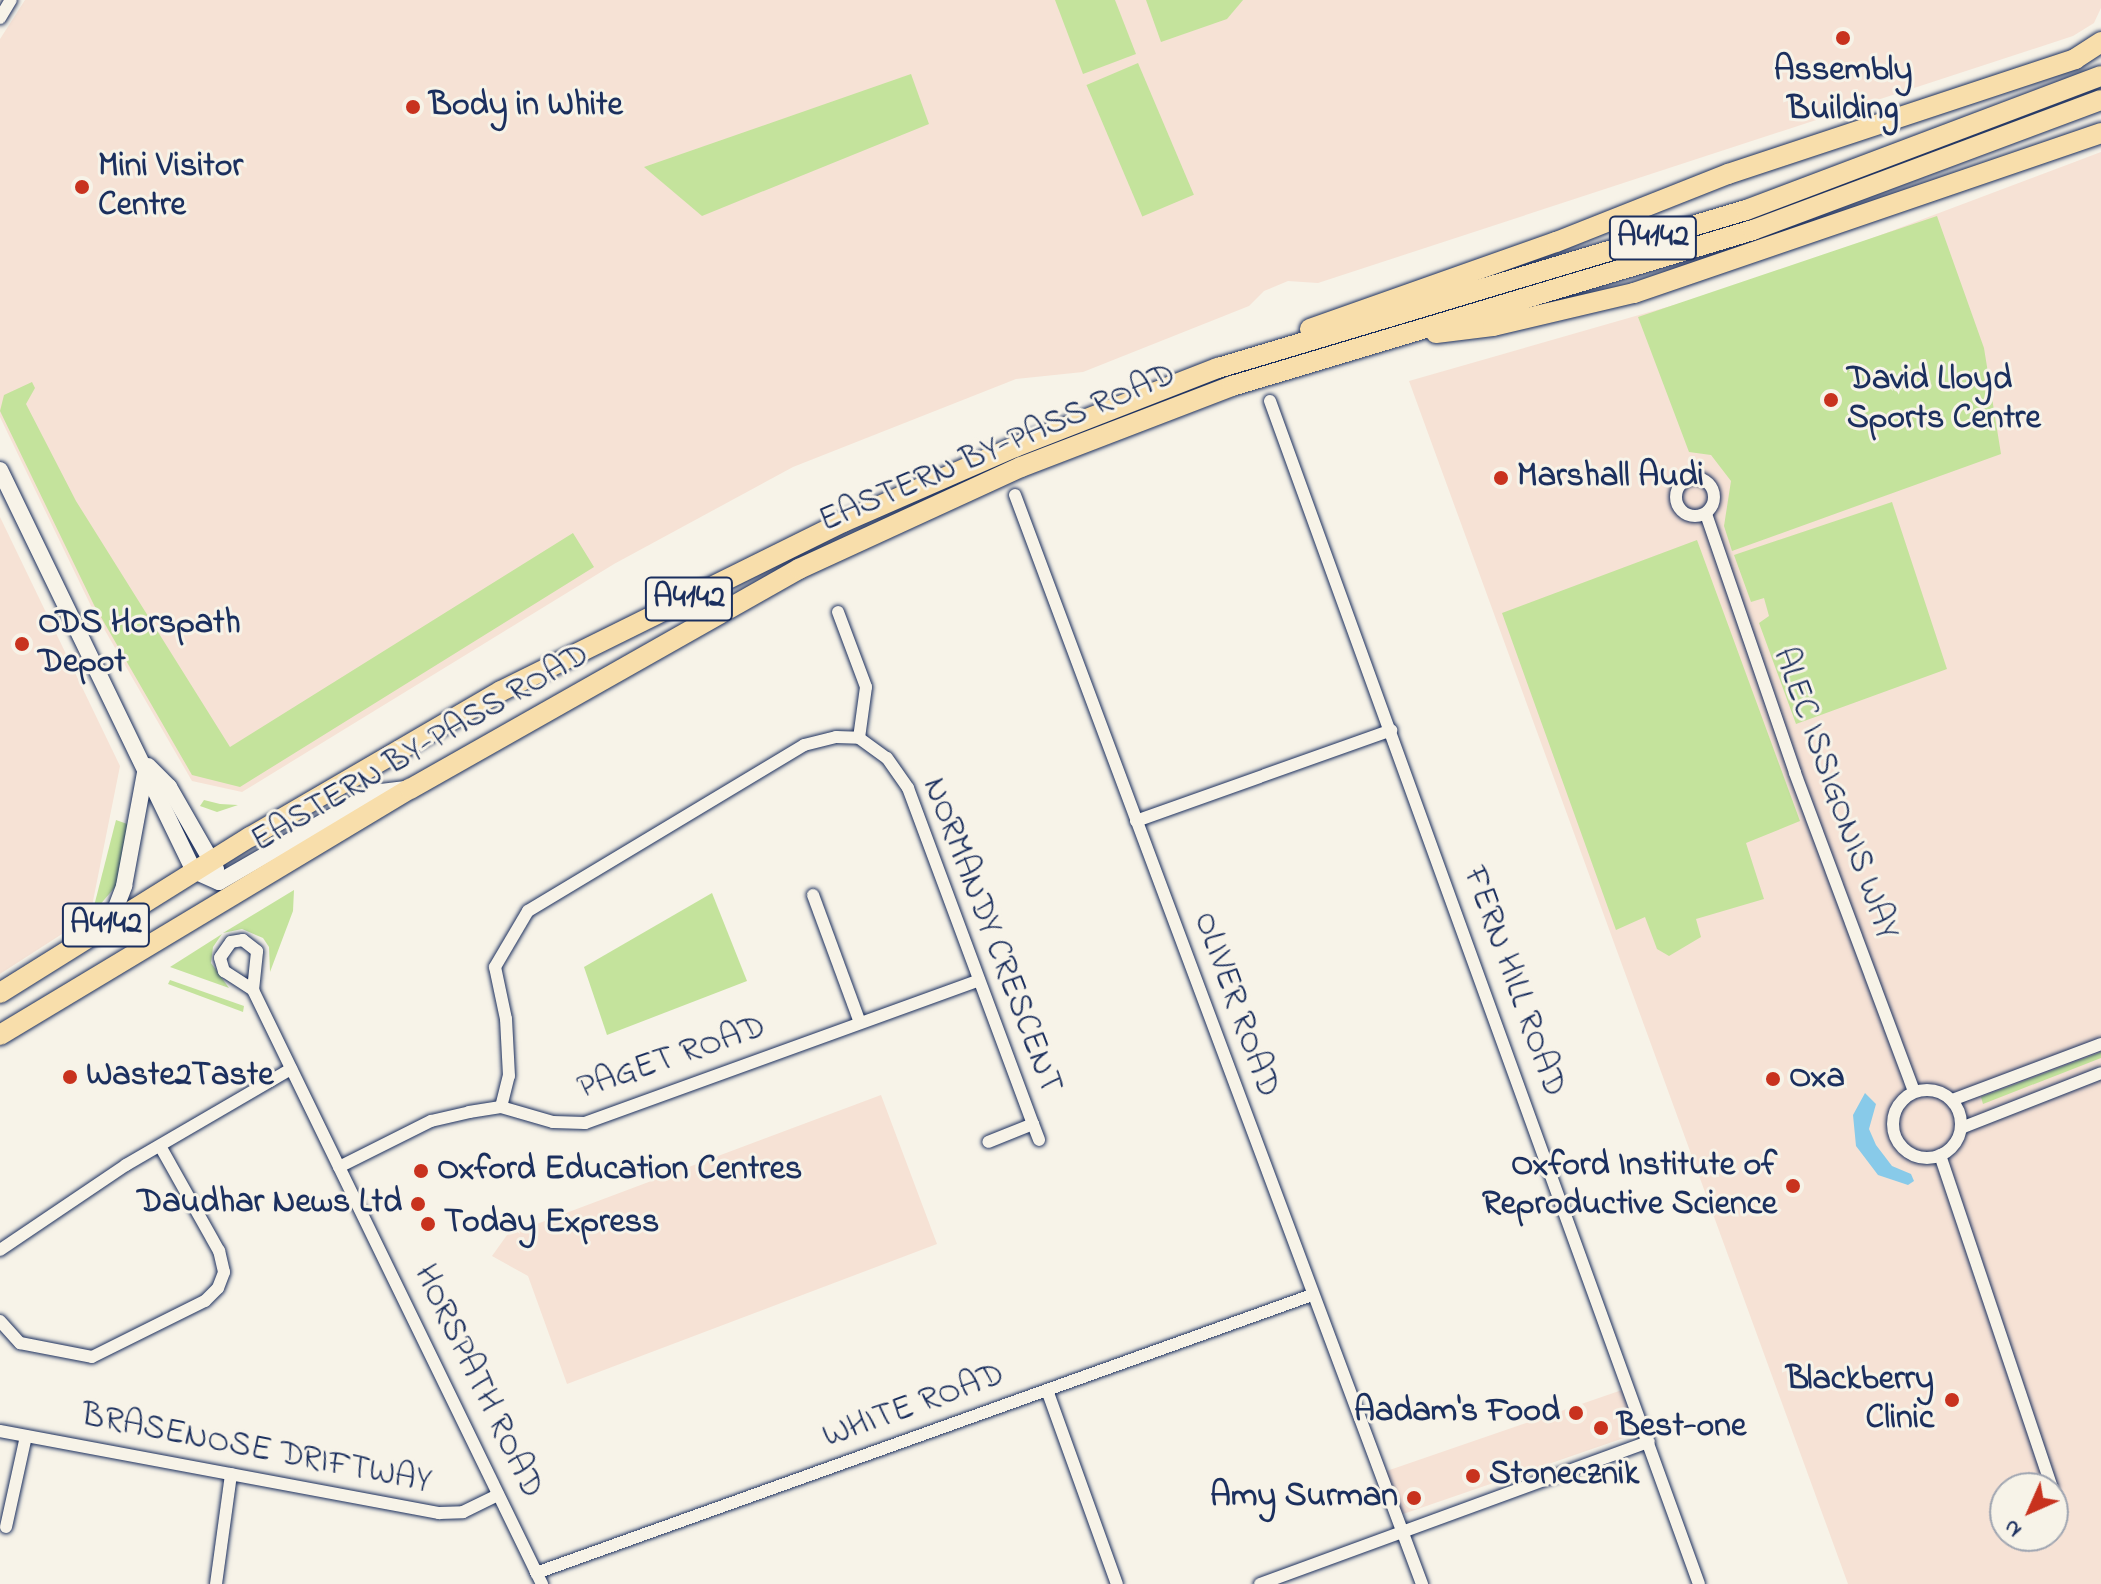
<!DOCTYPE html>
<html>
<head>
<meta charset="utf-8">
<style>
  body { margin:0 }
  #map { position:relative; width:2101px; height:1584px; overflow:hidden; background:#f7f3e8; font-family:"Indie Flower",sans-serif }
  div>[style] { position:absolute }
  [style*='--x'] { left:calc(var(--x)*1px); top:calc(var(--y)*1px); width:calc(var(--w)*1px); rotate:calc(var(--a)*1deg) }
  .built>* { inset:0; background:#f6e2d5; transform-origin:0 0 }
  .green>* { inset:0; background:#c4e39c; transform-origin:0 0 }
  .water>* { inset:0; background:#88cae9 }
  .roads { filter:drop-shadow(0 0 2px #1b2f5e) drop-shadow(0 0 2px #1b2f5e) }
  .minor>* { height:12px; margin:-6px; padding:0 6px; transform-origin:6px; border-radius:6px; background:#f7f3e8 }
  .minor>.ring { margin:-6px; padding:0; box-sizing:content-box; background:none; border:12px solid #f7f3e8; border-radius:50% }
  .tertiary>* { height:16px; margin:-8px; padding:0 8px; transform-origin:8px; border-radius:8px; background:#f7f3e8 }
  .trunk>* { height:20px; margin:-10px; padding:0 10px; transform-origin:10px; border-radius:10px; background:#f8deab }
  .dots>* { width:22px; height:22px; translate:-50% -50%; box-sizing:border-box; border:4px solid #f7f3e8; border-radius:50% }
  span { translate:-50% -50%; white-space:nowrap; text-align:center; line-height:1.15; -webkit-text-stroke:6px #f7f3e8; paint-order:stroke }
  .shield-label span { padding:2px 6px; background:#f7f3e8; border:2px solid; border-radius:6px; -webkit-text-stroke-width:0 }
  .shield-label { font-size:32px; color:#1b2f5e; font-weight:700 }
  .poi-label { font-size:34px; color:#1b2f5e; font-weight:700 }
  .left { translate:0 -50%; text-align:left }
  .right { translate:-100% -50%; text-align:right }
  .street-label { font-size:34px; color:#1b2f5e }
  .north { position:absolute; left:1989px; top:1472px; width:80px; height:80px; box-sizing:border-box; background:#f7f3e8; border:2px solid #9fa5b1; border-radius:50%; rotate:225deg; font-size:22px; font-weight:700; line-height:32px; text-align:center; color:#1b2f5e }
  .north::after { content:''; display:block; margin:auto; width:28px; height:36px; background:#c8321e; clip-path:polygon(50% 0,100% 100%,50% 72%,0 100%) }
</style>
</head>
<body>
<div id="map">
  <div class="built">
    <div style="clip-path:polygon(25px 0,2101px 0,2101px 8px,2094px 23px,2073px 36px,1318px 283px,1288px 281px,1264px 291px,1249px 306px,1083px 372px,1016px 379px,793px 467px,614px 564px,242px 792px,192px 781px,92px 608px,0 417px,0 39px)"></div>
    <div style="clip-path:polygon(evenodd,2101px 152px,2101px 1584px,1848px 1584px,1409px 381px,1761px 280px,2101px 152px,2005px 1488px,2053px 1488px,2053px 1536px,2005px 1536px,2005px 1488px)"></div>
    <div style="clip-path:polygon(0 517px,120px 766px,90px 916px,0 974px)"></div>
    <div style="clip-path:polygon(881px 1095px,937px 1244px,567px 1384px,528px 1276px,492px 1256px,507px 1235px)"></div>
    <div style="left:1622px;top:1390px;width:46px;height:252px;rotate:71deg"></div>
  </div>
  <div class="green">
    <div style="clip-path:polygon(1055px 0,1115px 0,1136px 54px,1083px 74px)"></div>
    <div style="clip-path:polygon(1146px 0,1243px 0,1227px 19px,1161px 42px)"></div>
    <div style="left:1138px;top:63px;width:143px;height:56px;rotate:67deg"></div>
    <div style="clip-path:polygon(911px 74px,929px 124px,702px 216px,644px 167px)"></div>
    <div style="clip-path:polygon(1937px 216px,1984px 348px,2001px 454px,1732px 551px,1724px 526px,1731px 481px,1711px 455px,1689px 452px,1638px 317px)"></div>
    <div style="clip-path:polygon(32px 382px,35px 388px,26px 404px,76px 501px,230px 747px,573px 533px,594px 567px,240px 787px,192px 775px,94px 605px,0 411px,4px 395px)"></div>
    <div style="clip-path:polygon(1892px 502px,1947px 669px,1796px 724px,1759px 623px,1769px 616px,1764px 598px,1751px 602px,1734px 555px)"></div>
    <div style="clip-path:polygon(1697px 540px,1800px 821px,1746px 843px,1764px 899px,1696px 919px,1701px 937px,1669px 956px,1657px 949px,1645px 917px,1616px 930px,1502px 613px)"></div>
    <div style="clip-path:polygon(204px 800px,220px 804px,238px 805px,217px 812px,200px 806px)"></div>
    <div style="clip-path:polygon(116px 820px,130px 825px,116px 886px,92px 914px)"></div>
    <div style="clip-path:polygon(294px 890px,293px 911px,270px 972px,269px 947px,263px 938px,242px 929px,223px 933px)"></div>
    <div style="clip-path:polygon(712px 893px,747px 981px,607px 1035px,584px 967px)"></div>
    <div style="clip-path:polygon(222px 934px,213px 947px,211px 963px,229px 988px,170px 967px)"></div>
    <div style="clip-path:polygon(170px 980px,244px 1006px,243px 1012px,168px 984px)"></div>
    <div style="clip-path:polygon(2101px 1052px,2101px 1058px,1983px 1104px,1981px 1097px)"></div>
  </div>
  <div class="water">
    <div style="clip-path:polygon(1865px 1093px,1876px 1104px,1869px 1129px,1876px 1145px,1892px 1166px,1911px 1174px,1914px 1181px,1908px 1185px,1878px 1175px,1856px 1146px,1853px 1115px)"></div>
  </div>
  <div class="roads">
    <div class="minor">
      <div style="--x:0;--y:18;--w:21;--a:-59"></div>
      <div style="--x:1270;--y:401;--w:1258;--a:70.07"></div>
      <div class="ring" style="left:1676px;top:478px;width:26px;height:26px"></div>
      <div style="--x:1015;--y:495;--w:1163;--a:69.51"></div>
      <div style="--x:1706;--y:514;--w:274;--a:71"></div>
      <div style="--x:1795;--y:773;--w:340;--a:69.5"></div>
      <div style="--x:838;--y:612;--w:80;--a:69.5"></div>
      <div style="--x:866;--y:687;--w:51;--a:97.8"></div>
      <div style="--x:1136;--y:821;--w:271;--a:-19.6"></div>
      <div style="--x:813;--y:895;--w:136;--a:69.8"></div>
      <div style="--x:253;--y:990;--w:39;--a:-84"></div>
      <div style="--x:257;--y:951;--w:18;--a:-142"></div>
      <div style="--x:243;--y:940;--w:12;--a:171"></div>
      <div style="--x:231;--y:942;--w:19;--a:125"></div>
      <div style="--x:220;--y:958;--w:14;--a:73"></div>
      <div style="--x:224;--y:971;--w:35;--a:33"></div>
      <div style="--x:253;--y:990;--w:661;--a:64.06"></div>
      <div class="ring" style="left:1893px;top:1090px;width:56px;height:56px"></div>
      <div style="--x:1952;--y:1100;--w:159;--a:-20.6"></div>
      <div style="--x:501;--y:1107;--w:32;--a:-76"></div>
      <div style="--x:509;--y:1076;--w:57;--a:-93"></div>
      <div style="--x:506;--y:1019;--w:53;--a:-101.9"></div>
      <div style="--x:495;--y:967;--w:65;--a:-59.5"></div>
      <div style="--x:528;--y:911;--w:322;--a:-31"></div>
      <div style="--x:804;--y:745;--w:33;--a:-14"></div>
      <div style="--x:836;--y:737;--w:23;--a:2"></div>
      <div style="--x:859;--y:738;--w:34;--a:36"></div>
      <div style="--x:887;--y:758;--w:37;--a:55"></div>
      <div style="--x:908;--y:788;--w:358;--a:69.6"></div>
      <div style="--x:1033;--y:1124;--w:48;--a:158.2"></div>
      <div style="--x:1033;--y:1124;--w:17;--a:69"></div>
      <div style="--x:1961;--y:1128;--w:150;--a:-21.4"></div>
      <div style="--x:1940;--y:1155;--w:351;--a:71.4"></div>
      <div style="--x:339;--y:1167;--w:103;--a:-26.6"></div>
      <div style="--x:431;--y:1121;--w:39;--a:-13"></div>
      <div style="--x:469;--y:1112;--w:32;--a:-9"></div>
      <div style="--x:501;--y:1107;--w:54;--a:16.1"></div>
      <div style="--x:553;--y:1122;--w:32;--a:2"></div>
      <div style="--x:585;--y:1123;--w:418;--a:-19.9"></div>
      <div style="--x:0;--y:1250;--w:152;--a:-34"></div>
      <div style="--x:126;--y:1165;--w:191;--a:-30.2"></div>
      <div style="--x:0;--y:1321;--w:30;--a:48"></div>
      <div style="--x:20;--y:1343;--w:73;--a:11"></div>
      <div style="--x:92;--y:1357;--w:126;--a:-26.4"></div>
      <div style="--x:205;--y:1301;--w:18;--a:-45"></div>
      <div style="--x:218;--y:1288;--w:17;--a:-69"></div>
      <div style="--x:224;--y:1272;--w:22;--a:-103"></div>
      <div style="--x:219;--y:1251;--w:120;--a:-119.3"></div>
      <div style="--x:1047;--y:1390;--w:206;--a:70.2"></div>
      <div style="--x:0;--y:1431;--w:447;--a:10.6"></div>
      <div style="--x:439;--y:1513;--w:24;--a:-2"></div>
      <div style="--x:463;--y:1512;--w:39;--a:-26"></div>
      <div style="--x:6;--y:1527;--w:93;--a:-77.6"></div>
      <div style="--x:536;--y:1573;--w:824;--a:-19.71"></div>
      <div style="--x:216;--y:1584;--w:111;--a:-82.2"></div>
      <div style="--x:1260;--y:1584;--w:414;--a:-20.1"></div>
    </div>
    <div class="tertiary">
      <div style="--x:0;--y:470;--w:445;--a:64.2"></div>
      <div style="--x:194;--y:871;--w:27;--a:24"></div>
      <div style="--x:219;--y:882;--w:178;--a:-30"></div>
      <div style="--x:373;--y:793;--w:35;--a:-7"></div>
      <div style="--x:148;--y:766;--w:30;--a:45"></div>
      <div style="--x:169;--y:787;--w:95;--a:60.2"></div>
      <div style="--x:110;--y:923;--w:40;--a:-69"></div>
      <div style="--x:124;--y:886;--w:115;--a:-79.5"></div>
    </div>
    <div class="trunk">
      <div style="--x:1310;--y:329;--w:261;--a:-19.5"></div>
      <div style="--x:1556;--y:242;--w:185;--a:-21.6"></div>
      <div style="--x:1728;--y:174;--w:366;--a:-18.3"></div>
      <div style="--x:2075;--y:59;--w:31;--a:-33"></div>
      <div style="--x:1436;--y:333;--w:57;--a:-7"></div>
      <div style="--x:1493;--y:326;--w:145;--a:-13.2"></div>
      <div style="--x:1634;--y:293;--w:494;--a:-18.9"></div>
      <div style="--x:0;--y:993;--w:295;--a:-32"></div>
      <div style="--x:250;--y:837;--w:290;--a:-30.2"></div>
      <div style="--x:501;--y:691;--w:381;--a:-26.3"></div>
      <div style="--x:843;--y:522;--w:188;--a:-23.6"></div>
      <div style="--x:1015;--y:447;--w:218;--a:-21.3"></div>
      <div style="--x:1218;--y:368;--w:551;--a:-16.66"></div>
      <div style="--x:1746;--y:210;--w:379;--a:-20.7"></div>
      <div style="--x:0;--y:1035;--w:478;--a:-31"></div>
      <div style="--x:410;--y:789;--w:447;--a:-29.5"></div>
      <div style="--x:799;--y:569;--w:244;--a:-24.7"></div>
      <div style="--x:1021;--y:467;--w:226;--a:-21"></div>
      <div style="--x:1232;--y:386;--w:544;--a:-16.67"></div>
      <div style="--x:1753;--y:230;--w:371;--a:-20.5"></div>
    </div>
  </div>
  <div class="dots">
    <div style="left:1843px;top:38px;background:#c8321e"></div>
    <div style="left:413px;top:107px;background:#c8321e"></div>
    <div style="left:82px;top:187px;background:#c8321e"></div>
    <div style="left:1831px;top:400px;background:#c8321e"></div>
    <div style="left:1501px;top:478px;background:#c8321e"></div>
    <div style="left:22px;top:644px;background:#c8321e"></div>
    <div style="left:70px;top:1077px;background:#c8321e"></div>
    <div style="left:1773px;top:1079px;background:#c8321e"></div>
    <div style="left:421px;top:1171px;background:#c8321e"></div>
    <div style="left:1793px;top:1186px;background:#c8321e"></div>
    <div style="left:418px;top:1204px;background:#c8321e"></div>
    <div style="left:428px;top:1224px;background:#c8321e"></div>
    <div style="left:1952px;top:1400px;background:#c8321e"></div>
    <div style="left:1576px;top:1413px;background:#c8321e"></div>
    <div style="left:1601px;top:1428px;background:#c8321e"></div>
    <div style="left:1473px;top:1476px;background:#c8321e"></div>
    <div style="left:1414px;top:1498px;background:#c8321e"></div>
  </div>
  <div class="shield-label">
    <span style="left:1653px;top:238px">A4142</span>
    <span style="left:689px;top:599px">A4142</span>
    <span style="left:106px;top:925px">A4142</span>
  </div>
  <div class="poi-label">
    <span style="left:1843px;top:91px">Assembly<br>Building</span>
    <span class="left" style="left:429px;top:107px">Body in White</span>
    <span class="left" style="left:98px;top:187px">Mini Visitor<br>Centre</span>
    <span class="left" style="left:1847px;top:400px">David Lloyd<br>Sports Centre</span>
    <span class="left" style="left:1517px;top:478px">Marshall Audi</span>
    <span class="left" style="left:38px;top:644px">ODS Horspath<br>Depot</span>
    <span class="left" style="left:86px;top:1077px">Waste2Taste</span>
    <span class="left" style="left:1789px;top:1079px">Oxa</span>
    <span class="right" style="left:1777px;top:1186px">Oxford Institute of<br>Reproductive Science</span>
    <span class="left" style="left:437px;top:1171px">Oxford Education Centres</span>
    <span class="right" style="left:402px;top:1204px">Daudhar News Ltd</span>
    <span class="left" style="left:444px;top:1224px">Today Express</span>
    <span class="right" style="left:1934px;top:1400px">Blackberry<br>Clinic</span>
    <span class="right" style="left:1560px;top:1413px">Aadam's Food</span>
    <span class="left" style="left:1617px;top:1428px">Best-one</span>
    <span class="left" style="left:1489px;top:1476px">Stonecznik</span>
    <span class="right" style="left:1398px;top:1498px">Amy Surman</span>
  </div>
  <div class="street-label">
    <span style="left:998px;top:449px;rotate:-23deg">EASTERN BY-PASS ROAD</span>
    <span style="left:421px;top:749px;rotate:-30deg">EASTERN BY-PASS ROAD</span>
    <span style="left:1834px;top:794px;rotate:70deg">ALEC ISSIGONIS WAY</span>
    <span style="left:991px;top:936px;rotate:69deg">NORMANDY CRESCENT</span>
    <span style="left:1513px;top:982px;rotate:70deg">FERN HILL ROAD</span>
    <span style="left:1235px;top:1005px;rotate:70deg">OLIVER ROAD</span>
    <span style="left:672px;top:1059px;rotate:-19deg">PAGET ROAD</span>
    <span style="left:477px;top:1382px;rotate:64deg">HORSPATH ROAD</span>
    <span style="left:914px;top:1407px;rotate:-20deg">WHITE ROAD</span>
    <span style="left:256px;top:1450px;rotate:11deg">BRASENOSE DRIFTWAY</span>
  </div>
  <div class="north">N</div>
</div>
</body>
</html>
